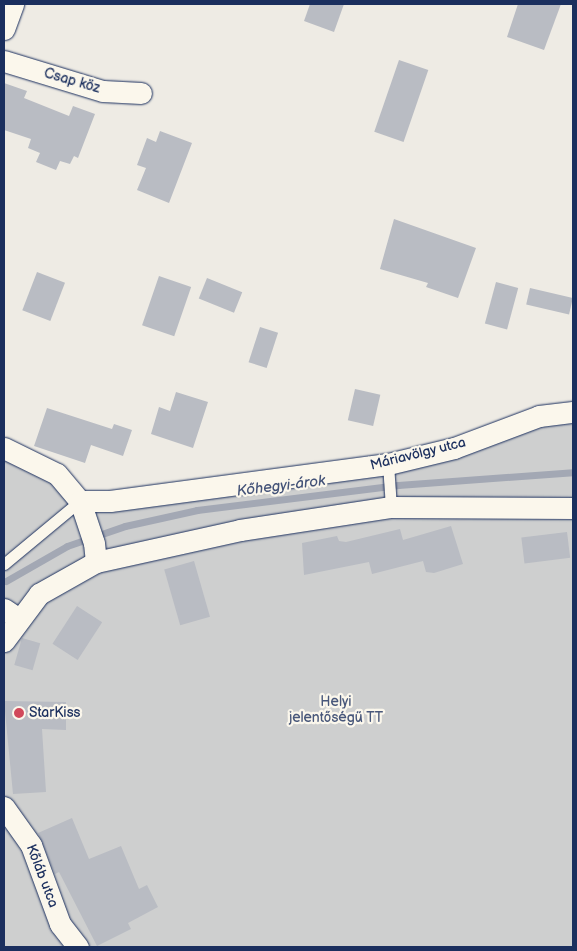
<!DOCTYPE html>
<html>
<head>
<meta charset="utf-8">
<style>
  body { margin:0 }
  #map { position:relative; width:577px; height:951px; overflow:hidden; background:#eeebe4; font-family:"Balsamiq Sans",sans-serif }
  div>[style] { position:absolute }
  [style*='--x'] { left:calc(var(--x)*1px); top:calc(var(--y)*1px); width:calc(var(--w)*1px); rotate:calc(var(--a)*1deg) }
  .green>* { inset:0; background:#cecfcf }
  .stream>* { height:7px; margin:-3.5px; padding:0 3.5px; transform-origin:3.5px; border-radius:3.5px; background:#a3a8b4 }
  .building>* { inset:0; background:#b9bcc3; transform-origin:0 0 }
  .roads { filter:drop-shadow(0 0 1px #1b2f5e) drop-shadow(0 0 1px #1b2f5e) }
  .service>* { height:11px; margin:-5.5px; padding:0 5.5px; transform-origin:5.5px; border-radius:5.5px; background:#fbf7ec }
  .minor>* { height:21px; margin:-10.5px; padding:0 10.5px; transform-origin:10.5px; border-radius:10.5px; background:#fbf7ec }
  .dots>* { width:14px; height:14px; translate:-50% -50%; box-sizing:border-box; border:2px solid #fbf7ec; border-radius:50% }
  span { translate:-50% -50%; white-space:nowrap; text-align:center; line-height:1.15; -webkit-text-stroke:4.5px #fbf7ec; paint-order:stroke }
  .street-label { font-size:14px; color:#1b2f5e }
  .park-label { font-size:14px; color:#48577a }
  .poi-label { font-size:14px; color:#1b2f5e }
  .left { translate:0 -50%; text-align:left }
  .water-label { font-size:15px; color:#445378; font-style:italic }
  .frame { position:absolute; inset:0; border:5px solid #1b2f5e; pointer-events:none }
</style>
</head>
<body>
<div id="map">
  <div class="green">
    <div style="clip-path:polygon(573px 412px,573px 947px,4px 947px,4px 448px,80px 501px,388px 464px)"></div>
  </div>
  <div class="stream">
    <div style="--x:6;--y:581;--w:70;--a:-29.8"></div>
    <div style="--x:67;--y:546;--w:61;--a:-19"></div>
    <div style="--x:125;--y:526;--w:74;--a:-12.5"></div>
    <div style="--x:197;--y:510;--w:203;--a:-7.1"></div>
    <div style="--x:398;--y:485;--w:175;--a:-4.2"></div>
  </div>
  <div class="building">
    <div style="clip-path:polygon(310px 4px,344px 4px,334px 32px,304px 21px)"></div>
    <div style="clip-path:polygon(518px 4px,561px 4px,544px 50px,507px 37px)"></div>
    <div style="left:399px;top:60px;width:31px;height:76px;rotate:19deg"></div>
    <div style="clip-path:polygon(4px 83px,27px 91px,24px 98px,69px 116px,73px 106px,95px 114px,78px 158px,74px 156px,70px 164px,60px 161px,56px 170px,36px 162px,40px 153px,28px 148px,31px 139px,4px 130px)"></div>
    <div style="clip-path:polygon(160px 131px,192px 143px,169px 203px,137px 190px,146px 168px,137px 165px,147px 138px,156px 142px)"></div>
    <div style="clip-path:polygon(394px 219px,476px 248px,458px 298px,426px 287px,428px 283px,380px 269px)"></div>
    <div style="left:37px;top:272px;width:30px;height:41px;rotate:21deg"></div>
    <div style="left:159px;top:276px;width:34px;height:52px;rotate:19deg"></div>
    <div style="left:207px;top:278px;width:38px;height:22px;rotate:22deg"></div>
    <div style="left:496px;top:282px;width:23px;height:43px;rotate:15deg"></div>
    <div style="left:530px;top:288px;width:44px;height:17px;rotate:13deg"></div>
    <div style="left:260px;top:327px;width:19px;height:37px;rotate:18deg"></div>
    <div style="left:355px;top:389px;width:26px;height:32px;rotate:13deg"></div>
    <div style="clip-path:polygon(176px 392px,208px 402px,193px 448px,151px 434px,159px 407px,170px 411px)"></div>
    <div style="clip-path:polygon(47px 408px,112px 429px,114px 424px,132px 430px,123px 456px,91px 445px,85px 463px,34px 446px)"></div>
    <div style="clip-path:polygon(451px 526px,463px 564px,434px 573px,426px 572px,423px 561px,372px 574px,369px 562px,304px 575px,302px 543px,337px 536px,339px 541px,346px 542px,400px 529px,403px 540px)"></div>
    <div style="left:567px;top:532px;width:26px;height:46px;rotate:83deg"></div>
    <div style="left:194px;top:561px;width:58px;height:31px;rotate:74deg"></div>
    <div style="left:77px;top:606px;width:30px;height:45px;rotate:33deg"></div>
    <div style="left:22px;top:638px;width:19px;height:28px;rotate:16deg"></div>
    <div style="clip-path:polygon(4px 701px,66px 702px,66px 730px,42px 729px,46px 792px,13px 794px)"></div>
    <div style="clip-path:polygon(72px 818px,89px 859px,121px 846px,139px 889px,147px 885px,158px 907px,128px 923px,131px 929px,97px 946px,59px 872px,55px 874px,38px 833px)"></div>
  </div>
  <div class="roads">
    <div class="service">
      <div style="--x:388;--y:464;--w:43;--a:86"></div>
      <div style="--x:4;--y:564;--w:99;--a:-39.7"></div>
    </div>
    <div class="minor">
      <div style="--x:4;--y:29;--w:27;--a:-70"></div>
      <div style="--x:4;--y:61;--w:103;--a:16.9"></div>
      <div style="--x:103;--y:91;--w:38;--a:3"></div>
      <div style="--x:4;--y:448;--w:59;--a:26.1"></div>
      <div style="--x:57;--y:474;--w:35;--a:50"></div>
      <div style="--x:80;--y:501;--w:44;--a:71.6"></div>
      <div style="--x:94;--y:543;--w:19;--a:84"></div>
      <div style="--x:80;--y:501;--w:30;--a:0"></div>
      <div style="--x:110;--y:501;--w:280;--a:-7.6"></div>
      <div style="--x:388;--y:464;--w:68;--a:-13.6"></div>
      <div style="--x:454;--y:448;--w:91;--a:-20.6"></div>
      <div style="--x:539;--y:416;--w:34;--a:-7"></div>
      <div style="--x:4;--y:609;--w:18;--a:34"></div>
      <div style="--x:4;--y:641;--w:59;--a:-53.3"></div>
      <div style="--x:39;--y:594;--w:65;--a:-29.3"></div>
      <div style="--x:96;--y:562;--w:148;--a:-12.5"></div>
      <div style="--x:240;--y:530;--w:153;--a:-8.7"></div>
      <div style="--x:391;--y:507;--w:182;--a:0.3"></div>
      <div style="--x:4;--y:807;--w:47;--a:54.6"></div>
      <div style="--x:31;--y:845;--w:84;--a:69.8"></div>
      <div style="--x:60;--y:924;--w:29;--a:52"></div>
    </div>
  </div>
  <div class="dots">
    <div style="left:19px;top:713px;background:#d1495b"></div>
  </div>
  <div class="street-label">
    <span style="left:72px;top:81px;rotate:16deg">Csap köz</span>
    <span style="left:418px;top:454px;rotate:-14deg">Máriavölgy utca</span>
    <span style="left:42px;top:876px;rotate:69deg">Kőláb utca</span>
  </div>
  <div class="park-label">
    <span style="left:336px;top:710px">Helyi<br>jelentőségű TT</span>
  </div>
  <div class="poi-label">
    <span class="left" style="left:29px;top:713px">StarKiss</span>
  </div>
  <div class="water-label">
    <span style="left:281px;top:486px;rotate:-7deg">Kőhegyi-árok</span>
  </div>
  <div class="frame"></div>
</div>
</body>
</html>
